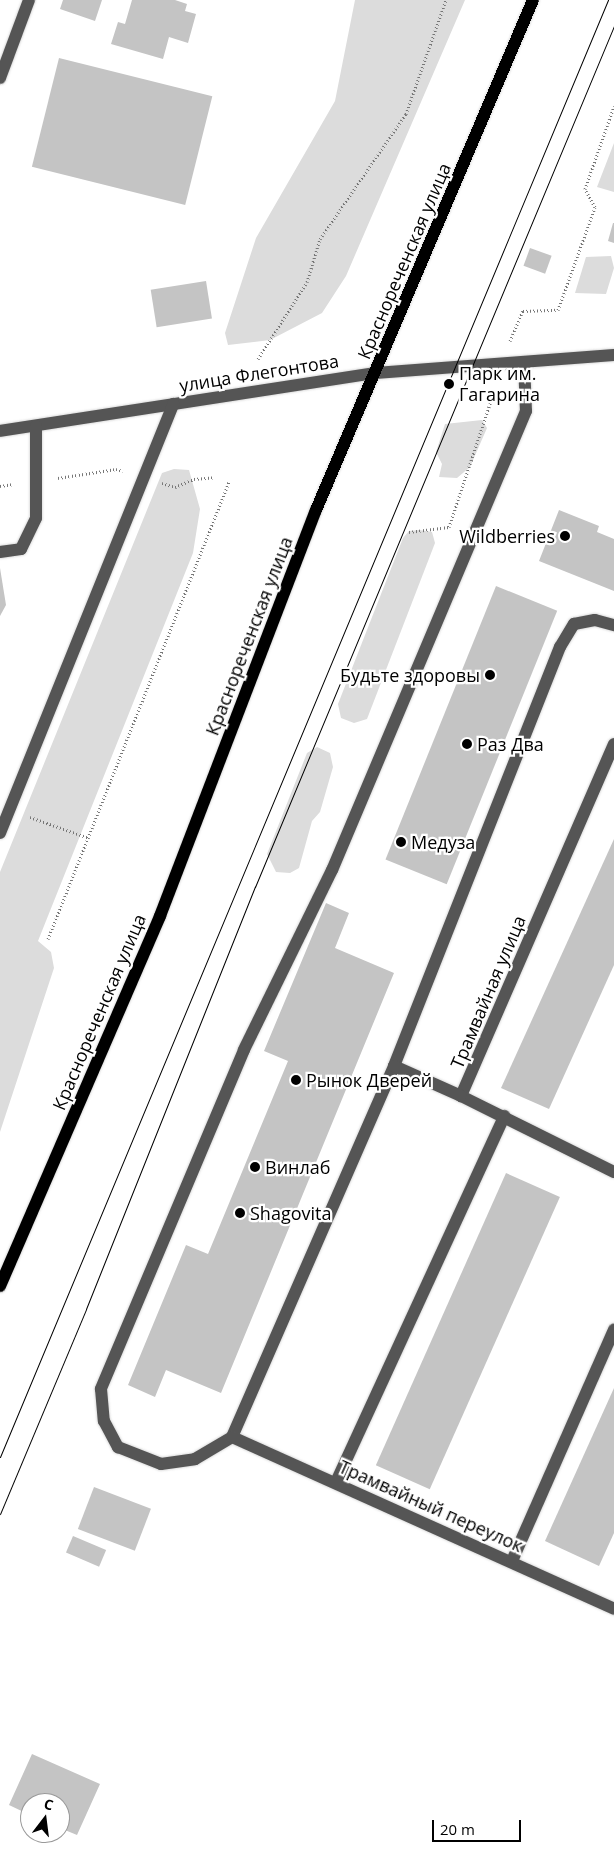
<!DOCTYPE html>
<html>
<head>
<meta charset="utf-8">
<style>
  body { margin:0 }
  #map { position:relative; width:614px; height:1863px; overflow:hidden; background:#fff; font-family:"Open Sans",sans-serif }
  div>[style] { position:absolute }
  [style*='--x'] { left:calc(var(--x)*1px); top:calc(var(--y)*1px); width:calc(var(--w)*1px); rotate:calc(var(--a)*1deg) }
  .green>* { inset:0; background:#dcdcdc }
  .building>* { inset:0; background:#c4c4c4; transform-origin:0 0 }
  .path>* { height:3px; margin-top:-1.5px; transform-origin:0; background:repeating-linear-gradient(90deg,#777 0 1px,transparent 0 3.5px) }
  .roads { filter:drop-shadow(0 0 1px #dbdbdb) drop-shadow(0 0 1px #dbdbdb) }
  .minor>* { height:12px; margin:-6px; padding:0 6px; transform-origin:6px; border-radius:6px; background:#555 }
  .major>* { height:12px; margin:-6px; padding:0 6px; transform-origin:6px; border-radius:6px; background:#000 }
  .tram>* { height:1px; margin:-0.5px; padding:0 0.5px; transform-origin:0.5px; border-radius:0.5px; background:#000 }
  .dots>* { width:14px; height:14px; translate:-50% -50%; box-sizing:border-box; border:2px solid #fff; border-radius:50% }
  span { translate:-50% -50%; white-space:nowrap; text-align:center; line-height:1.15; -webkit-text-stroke:4.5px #fff; paint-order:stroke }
  .street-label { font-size:18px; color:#000 }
  .poi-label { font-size:18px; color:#000 }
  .left { translate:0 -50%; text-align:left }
  .right { translate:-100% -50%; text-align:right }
  .north { position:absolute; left:20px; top:1793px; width:50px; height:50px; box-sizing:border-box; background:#fff; border:1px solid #999; border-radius:50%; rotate:15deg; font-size:14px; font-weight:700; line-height:20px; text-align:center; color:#000 }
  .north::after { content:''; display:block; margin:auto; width:18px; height:22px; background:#000; clip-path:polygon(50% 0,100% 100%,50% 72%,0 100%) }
  .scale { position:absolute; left:432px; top:1820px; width:89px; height:22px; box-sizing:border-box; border:2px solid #000; border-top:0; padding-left:6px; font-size:15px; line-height:18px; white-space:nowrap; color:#000; -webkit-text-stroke:4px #fff; paint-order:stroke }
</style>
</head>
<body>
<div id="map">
  <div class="green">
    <div style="clip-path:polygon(355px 0,465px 0,346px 276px,322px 313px,270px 340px,228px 345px,225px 333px,256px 238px,335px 101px)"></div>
    <div style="clip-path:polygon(614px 143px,614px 192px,597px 187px)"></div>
    <div style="clip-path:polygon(611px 256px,614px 268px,606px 294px,575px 293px,586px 257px)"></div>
    <div style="clip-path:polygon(482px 420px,487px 428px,470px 467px,457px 478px,439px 477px,442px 464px,436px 452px,445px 424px)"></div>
    <div style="clip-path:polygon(174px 469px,189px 470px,200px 509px,193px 553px,38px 941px,51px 952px,54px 968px,0 1132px,0 872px,162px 473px)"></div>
    <div style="clip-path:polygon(419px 530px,432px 532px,435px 543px,367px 719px,354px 723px,341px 718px,338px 704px,403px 538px,409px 531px)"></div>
    <div style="clip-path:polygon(317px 747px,330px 753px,333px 767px,320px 812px,312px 821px,299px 868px,290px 873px,276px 872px,267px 854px,307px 753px)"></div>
  </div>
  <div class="building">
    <div style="clip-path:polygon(63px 0,102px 0,95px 21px,60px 9px)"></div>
    <div style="clip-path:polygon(132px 0,175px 0,187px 4px,185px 11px,196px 14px,188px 43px,169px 37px,163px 59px,111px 44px,118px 22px,125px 24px)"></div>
    <div style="left:59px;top:58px;width:158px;height:112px;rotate:14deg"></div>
    <div style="clip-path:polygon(613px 223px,614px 223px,614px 243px,608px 241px)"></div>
    <div style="left:530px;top:248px;width:23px;height:19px;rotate:20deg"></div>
    <div style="left:206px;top:281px;width:38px;height:56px;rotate:81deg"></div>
    <div style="clip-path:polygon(559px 510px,599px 526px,597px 532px,614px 539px,614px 591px,539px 561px)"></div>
    <div style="clip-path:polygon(0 568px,6px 605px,0 616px)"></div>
    <div style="left:496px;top:586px;width:66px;height:295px;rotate:22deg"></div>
    <div style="clip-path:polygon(614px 839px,614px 965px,549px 1109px,501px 1088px)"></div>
    <div style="clip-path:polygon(326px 903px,349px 913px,335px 948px,394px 973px,221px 1393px,166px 1370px,155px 1397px,128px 1385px,186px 1245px,208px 1254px,288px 1061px,264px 1051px)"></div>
    <div style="left:506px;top:1173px;width:59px;height:320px;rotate:24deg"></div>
    <div style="clip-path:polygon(614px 1388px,614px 1533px,599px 1566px,545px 1541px)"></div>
    <div style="left:94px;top:1487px;width:61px;height:45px;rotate:21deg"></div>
    <div style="left:73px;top:1536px;width:36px;height:18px;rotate:23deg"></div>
    <div style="clip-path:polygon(32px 1754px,100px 1784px,77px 1835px,60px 1828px,60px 1803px,30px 1803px,30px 1815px,9px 1805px)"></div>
  </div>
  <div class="path">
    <div style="--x:510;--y:341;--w:33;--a:-67"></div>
    <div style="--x:523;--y:311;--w:35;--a:-2"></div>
    <div style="--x:558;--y:310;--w:109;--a:-70.2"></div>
    <div style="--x:595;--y:207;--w:21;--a:-119"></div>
    <div style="--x:585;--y:189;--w:88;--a:-70.7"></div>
    <div style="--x:258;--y:359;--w:91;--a:-57.5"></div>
    <div style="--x:307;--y:282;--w:45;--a:-73.2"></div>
    <div style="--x:320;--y:239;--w:152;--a:-55.5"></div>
    <div style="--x:406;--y:114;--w:121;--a:-70.7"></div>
    <div style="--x:58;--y:478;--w:59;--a:-8.8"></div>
    <div style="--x:116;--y:469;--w:7;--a:16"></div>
    <div style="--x:162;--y:483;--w:14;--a:17"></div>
    <div style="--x:175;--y:487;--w:21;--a:-23"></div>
    <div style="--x:194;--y:479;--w:21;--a:-5"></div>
    <div style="--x:0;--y:486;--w:14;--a:-8"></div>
    <div style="--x:409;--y:532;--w:40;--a:-7.1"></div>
    <div style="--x:449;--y:527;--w:133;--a:-71.6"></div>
    <div style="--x:30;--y:817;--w:63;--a:19.6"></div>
    <div style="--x:48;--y:939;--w:492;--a:-68.4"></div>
  </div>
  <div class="roads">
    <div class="minor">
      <div style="--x:0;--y:78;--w:83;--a:-69.6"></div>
      <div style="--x:524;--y:362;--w:49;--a:87.7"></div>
      <div style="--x:526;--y:411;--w:498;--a:112.9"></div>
      <div style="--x:332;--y:870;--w:200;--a:116.1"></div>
      <div style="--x:244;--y:1050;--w:368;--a:112.9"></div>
      <div style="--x:101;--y:1389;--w:32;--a:85"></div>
      <div style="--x:104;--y:1421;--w:30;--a:62"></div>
      <div style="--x:118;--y:1447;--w:46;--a:21.6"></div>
      <div style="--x:161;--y:1464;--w:34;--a:-8"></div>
      <div style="--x:195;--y:1459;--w:43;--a:-30.7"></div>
      <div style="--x:232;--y:1437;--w:405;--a:-66.4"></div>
      <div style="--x:394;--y:1066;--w:451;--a:-68.4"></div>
      <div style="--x:560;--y:647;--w:27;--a:-59"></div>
      <div style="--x:574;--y:624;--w:21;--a:-11"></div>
      <div style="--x:595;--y:620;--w:20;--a:15"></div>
      <div style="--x:0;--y:431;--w:379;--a:-8.8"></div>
      <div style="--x:375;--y:373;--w:240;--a:-4.3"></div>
      <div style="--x:0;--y:552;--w:21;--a:-8"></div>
      <div style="--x:21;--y:549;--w:34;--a:-64"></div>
      <div style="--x:36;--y:518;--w:92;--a:-90"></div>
      <div style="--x:614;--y:744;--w:384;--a:113.5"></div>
      <div style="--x:461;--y:1096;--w:171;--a:26.4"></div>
      <div style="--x:0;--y:833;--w:463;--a:-68"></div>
      <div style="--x:394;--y:1066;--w:73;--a:24.1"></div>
      <div style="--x:232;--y:1437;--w:419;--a:24.2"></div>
      <div style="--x:336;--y:1482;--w:403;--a:-65.3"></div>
      <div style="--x:512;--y:1561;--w:253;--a:-66.2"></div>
    </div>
    <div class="major">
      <div style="--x:0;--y:1286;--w:403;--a:-66.6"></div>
      <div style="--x:160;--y:916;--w:435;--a:-69"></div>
      <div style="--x:316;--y:510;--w:554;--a:-66.95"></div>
    </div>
  </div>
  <div class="tram">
    <div style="--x:0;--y:1457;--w:1579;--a:-67.35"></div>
    <div style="--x:0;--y:1514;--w:222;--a:-67.2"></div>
    <div style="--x:86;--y:1309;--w:455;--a:-68.2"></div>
    <div style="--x:255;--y:887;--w:933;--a:-67.37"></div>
  </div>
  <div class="dots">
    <div style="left:449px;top:384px;background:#000"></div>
    <div style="left:565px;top:536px;background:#000"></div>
    <div style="left:490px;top:675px;background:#000"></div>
    <div style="left:467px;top:744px;background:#000"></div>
    <div style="left:401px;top:842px;background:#000"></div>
    <div style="left:296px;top:1080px;background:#000"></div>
    <div style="left:255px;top:1167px;background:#000"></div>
    <div style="left:240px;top:1213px;background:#000"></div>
  </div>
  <div class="street-label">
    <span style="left:404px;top:261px;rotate:-67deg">Краснореченская улица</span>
    <span style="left:259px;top:373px;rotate:-9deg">улица Флегонтова</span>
    <span style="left:249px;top:636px;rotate:-69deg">Краснореченская улица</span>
    <span style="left:488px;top:992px;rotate:-67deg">Трамвайная улица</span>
    <span style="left:99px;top:1012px;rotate:-67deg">Краснореченская улица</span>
    <span style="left:431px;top:1506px;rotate:24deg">Трамвайный переулок</span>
  </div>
  <div class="poi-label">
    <span class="left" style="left:459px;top:384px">Парк им.<br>Гагарина</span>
    <span class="right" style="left:555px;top:536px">Wildberries</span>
    <span class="right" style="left:480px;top:675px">Будьте здоровы</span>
    <span class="left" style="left:477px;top:744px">Раз Два</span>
    <span class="left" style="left:411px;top:842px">Медуза</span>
    <span class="left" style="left:306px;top:1080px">Рынок Дверей</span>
    <span class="left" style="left:265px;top:1167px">Винлаб</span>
    <span class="left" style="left:250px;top:1213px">Shagovita</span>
  </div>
  <div class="north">С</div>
  <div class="scale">20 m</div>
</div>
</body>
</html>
